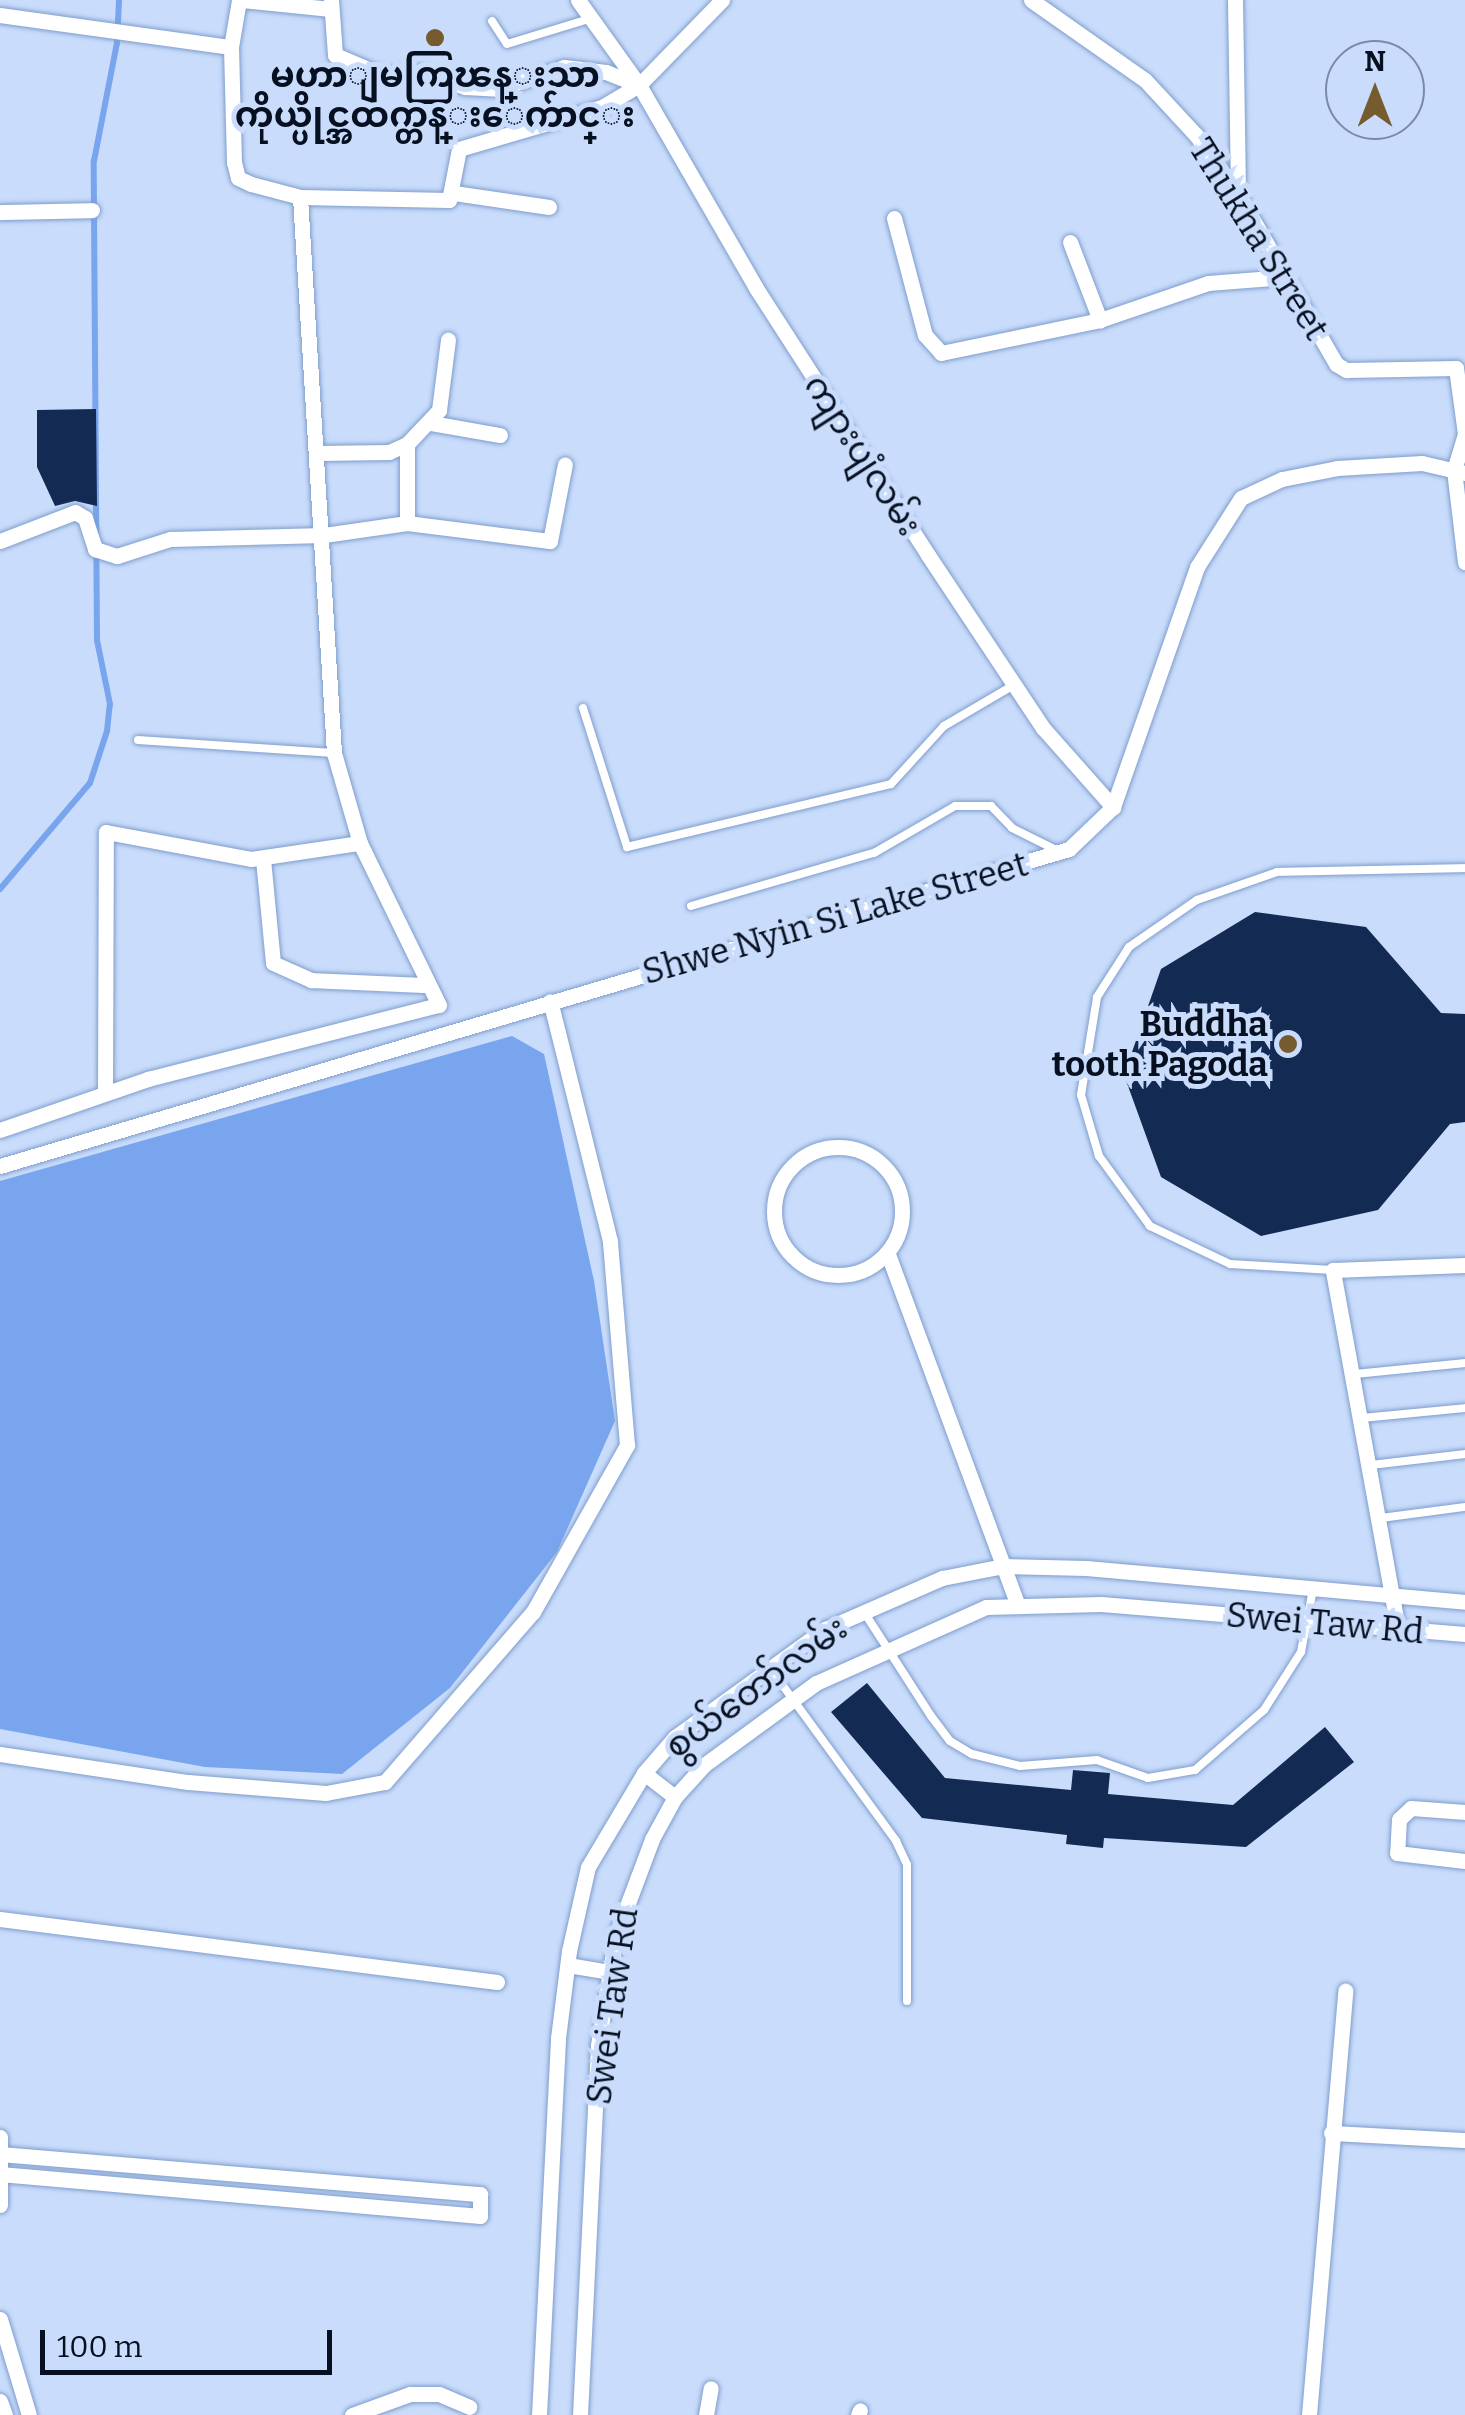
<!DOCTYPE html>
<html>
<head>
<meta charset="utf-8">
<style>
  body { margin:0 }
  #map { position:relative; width:1465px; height:2415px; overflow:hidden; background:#c9dcfb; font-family:Bitter,"Noto Sans Myanmar",serif }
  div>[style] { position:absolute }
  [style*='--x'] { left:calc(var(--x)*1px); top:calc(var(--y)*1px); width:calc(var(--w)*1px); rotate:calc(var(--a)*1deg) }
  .water>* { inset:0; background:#79a5ee }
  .stream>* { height:6px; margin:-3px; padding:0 3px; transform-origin:3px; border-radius:3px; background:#79a5ee }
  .building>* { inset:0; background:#132a53 }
  .roads { filter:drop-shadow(0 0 2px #7f9dcd) drop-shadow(0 0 2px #7f9dcd) }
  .service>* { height:8px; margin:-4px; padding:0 4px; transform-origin:4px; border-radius:4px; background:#fff }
  .minor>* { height:15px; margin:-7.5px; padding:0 7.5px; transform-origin:7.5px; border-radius:7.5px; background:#fff }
  .minor>.ring { margin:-7.5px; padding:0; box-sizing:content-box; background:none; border:15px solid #fff; border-radius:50% }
  .dots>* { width:28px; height:28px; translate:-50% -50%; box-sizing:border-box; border:5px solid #c9dcfb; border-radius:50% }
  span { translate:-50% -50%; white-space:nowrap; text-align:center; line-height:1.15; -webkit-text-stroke:10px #c9dcfb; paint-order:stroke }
  .poi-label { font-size:35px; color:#061021; font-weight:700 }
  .right { translate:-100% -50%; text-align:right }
  .street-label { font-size:35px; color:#061021 }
  .north { position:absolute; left:1325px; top:40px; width:100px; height:100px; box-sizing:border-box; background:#c9dcfb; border:2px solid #7b8aa4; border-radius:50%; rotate:0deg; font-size:28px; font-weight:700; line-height:40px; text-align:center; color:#061021 }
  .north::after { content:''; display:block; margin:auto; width:35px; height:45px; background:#755b2d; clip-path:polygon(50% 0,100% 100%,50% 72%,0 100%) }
  .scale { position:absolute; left:40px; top:2330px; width:292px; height:45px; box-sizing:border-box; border:5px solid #061021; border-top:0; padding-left:12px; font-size:30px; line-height:35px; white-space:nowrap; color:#061021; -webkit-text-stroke:8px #c9dcfb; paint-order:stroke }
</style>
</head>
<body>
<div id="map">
  <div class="water">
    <div style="clip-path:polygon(512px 1036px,544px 1054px,594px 1281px,615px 1421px,557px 1552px,450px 1688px,342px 1774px,205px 1767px,0 1729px,0 1181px)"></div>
  </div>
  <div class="stream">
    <div style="--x:0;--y:889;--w:139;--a:-49.7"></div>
    <div style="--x:90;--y:783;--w:55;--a:-71.9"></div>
    <div style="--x:107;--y:731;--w:27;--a:-84"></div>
    <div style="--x:110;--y:704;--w:65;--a:-101.5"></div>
    <div style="--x:97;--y:640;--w:479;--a:-90.4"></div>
    <div style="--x:94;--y:161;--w:120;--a:-79"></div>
    <div style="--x:117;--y:43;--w:43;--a:-87.3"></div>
  </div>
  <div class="building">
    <div style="clip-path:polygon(96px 409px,97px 506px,75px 501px,55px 506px,37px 467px,37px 410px)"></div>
    <div style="clip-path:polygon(1255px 912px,1366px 927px,1441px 1013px,1465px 1014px,1465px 1122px,1450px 1124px,1378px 1210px,1261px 1236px,1161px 1177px,1124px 1075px,1161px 969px)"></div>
    <div style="clip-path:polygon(867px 1683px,945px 1778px,1071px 1790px,1073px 1770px,1110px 1773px,1108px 1794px,1233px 1805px,1325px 1727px,1354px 1762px,1246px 1847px,1104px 1838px,1103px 1848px,1066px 1844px,1067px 1835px,922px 1818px,831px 1712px)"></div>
  </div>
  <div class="roads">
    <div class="service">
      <div style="--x:492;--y:21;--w:27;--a:57"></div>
      <div style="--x:507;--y:44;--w:89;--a:-17"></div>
      <div style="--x:583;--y:708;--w:146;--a:72.4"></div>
      <div style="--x:627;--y:847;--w:271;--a:-13.4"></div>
      <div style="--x:891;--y:784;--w:79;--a:-47.6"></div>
      <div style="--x:944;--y:726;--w:81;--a:-30.4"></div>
      <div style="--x:138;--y:740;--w:196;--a:3.8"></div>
      <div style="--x:691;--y:906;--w:191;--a:-16.2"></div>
      <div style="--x:874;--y:853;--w:94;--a:-30.1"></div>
      <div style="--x:955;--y:806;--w:36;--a:0"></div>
      <div style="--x:991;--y:806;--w:30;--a:46"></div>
      <div style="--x:1012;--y:828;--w:49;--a:26.6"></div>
      <div style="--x:1332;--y:1270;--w:102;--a:-176.6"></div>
      <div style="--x:1230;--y:1264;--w:89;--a:-154.6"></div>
      <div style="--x:1150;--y:1226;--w:87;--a:-126.1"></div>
      <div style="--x:1099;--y:1156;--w:64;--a:-106.4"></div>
      <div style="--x:1081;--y:1095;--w:99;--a:-80.7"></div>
      <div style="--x:1097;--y:997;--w:59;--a:-57.4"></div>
      <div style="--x:1129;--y:947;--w:83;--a:-34.7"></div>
      <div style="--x:1197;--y:900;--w:85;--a:-19.3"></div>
      <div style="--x:1277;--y:872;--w:188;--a:-1.2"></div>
      <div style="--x:1355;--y:1374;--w:111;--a:-5.7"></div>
      <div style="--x:1362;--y:1418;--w:103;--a:-5.5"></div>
      <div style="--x:1371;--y:1465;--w:95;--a:-6.7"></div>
      <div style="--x:1381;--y:1518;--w:85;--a:-7.5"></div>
      <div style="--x:864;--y:1612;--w:124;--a:57.2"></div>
      <div style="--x:931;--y:1716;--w:31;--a:53"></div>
      <div style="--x:950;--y:1741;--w:26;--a:31"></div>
      <div style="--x:972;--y:1754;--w:49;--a:14"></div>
      <div style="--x:1020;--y:1766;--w:77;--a:-4.5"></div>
      <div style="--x:1097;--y:1760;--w:54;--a:19.4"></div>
      <div style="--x:1148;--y:1778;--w:48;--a:-9.7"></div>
      <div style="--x:1195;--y:1770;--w:91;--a:-41"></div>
      <div style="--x:1264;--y:1710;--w:69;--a:-57.5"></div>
      <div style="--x:1301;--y:1652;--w:64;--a:-79.2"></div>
      <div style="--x:770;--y:1668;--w:214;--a:53.9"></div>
      <div style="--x:896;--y:1841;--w:26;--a:65"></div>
      <div style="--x:907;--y:1865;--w:136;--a:90"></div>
    </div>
    <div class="minor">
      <div style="--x:242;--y:0;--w:89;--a:5.8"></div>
      <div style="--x:331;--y:0;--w:55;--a:85.8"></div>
      <div style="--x:335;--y:55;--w:51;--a:23.1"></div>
      <div style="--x:382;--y:75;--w:41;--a:-4.2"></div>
      <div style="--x:423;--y:72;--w:45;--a:19.7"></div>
      <div style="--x:465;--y:87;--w:33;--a:3"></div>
      <div style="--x:498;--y:89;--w:70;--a:-18.4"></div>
      <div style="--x:564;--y:67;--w:42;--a:6.8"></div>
      <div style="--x:606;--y:72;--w:35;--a:22"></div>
      <div style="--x:578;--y:0;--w:105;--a:54.3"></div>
      <div style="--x:639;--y:85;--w:234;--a:60"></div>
      <div style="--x:756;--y:288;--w:318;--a:57.2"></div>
      <div style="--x:928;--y:555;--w:208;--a:56.4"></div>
      <div style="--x:1043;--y:728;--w:106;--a:48.5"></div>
      <div style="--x:1031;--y:0;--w:139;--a:35.1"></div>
      <div style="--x:1145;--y:80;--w:75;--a:47.2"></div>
      <div style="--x:1196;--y:135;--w:72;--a:54.6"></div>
      <div style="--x:1238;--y:194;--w:196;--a:60"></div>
      <div style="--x:1336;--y:364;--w:12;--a:31"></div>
      <div style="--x:1346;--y:370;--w:110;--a:-1"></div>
      <div style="--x:1456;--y:368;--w:67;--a:82.2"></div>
      <div style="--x:1465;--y:434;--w:38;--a:107"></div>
      <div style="--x:1454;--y:470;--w:93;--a:83.2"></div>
      <div style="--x:1235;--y:0;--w:194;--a:89.1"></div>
      <div style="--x:0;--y:15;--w:233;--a:7.9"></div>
      <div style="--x:231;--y:47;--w:115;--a:88.5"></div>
      <div style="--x:234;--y:162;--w:16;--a:76"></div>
      <div style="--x:238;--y:178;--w:14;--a:25"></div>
      <div style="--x:251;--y:184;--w:51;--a:14.9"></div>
      <div style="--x:300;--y:197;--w:149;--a:1.2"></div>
      <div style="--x:449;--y:200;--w:52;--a:-78.9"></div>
      <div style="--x:459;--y:149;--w:149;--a:-16.4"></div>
      <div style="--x:602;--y:107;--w:43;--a:-30.7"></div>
      <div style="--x:639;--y:85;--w:119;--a:-45.7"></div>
      <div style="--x:231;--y:47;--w:48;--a:-80.3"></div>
      <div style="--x:454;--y:193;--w:96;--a:8.4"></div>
      <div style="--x:0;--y:212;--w:92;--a:-1.2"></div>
      <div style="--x:894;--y:218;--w:121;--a:75.2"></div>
      <div style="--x:925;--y:335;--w:24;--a:48"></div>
      <div style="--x:941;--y:353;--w:162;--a:-11.7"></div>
      <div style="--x:1070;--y:242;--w:84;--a:69"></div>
      <div style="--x:1100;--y:320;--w:114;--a:-18.9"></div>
      <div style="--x:1208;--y:283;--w:77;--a:-4.5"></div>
      <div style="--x:431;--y:423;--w:70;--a:9.9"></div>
      <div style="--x:407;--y:444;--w:79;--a:90"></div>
      <div style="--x:318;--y:453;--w:71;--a:-0.8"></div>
      <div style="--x:389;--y:452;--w:20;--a:-24"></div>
      <div style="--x:407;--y:444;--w:47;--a:-46.7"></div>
      <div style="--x:439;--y:410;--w:71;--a:-82.7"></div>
      <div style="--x:0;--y:541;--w:80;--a:-21.1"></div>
      <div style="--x:75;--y:512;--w:12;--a:31"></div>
      <div style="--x:85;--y:518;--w:33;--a:72"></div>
      <div style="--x:95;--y:549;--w:23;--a:18"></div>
      <div style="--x:117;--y:556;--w:56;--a:-17.8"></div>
      <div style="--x:170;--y:539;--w:154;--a:-1.5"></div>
      <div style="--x:324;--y:535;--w:84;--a:-8.2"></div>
      <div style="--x:407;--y:523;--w:144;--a:7.2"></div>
      <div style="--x:550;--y:541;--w:78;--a:-79"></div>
      <div style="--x:263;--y:859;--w:104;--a:84.5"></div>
      <div style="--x:273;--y:963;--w:42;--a:24.1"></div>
      <div style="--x:311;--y:980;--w:116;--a:2.5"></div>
      <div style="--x:105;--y:1091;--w:259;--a:-89.8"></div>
      <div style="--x:106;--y:832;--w:147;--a:10.5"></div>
      <div style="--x:251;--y:859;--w:110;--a:-8.4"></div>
      <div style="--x:0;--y:1130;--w:157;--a:-19"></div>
      <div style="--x:148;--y:1079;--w:300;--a:-14.3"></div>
      <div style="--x:439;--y:1005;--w:180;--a:-116"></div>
      <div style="--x:360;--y:843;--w:94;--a:-106.1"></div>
      <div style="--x:334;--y:753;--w:557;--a:-93.5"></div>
      <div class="ring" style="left:774px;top:1147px;width:113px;height:113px"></div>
      <div style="--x:0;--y:1166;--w:1115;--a:-16.52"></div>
      <div style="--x:1069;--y:849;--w:61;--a:-43.7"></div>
      <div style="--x:1113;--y:807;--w:254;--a:-70.7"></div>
      <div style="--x:1197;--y:567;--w:82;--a:-57.5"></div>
      <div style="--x:1241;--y:498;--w:45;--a:-24.9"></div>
      <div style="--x:1282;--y:479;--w:56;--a:-11.3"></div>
      <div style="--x:1337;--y:468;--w:85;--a:-3.4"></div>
      <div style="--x:1422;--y:463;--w:44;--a:13.1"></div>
      <div style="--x:889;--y:1257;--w:371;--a:69.7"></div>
      <div style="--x:1398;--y:1629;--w:365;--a:-100.3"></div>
      <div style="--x:1333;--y:1270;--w:132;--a:-2.2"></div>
      <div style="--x:0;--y:1754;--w:190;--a:8.5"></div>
      <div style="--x:188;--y:1782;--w:138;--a:4.6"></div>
      <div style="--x:326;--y:1793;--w:60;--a:-10.6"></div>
      <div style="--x:385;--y:1782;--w:225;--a:-49"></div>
      <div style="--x:533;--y:1612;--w:192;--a:-60.6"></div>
      <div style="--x:627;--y:1445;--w:205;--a:-94.8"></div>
      <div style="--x:610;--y:1241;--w:247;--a:-104"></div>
      <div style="--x:644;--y:1773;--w:39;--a:38"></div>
      <div style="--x:1465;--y:1812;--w:54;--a:-175.8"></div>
      <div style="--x:1411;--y:1808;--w:16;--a:137"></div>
      <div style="--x:1399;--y:1819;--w:34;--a:93"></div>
      <div style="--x:1397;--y:1853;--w:68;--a:6.7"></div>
      <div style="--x:0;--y:1919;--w:501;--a:7.22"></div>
      <div style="--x:568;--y:1965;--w:43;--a:9.5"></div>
      <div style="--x:1331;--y:2133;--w:134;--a:3"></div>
      <div style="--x:0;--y:2137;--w:68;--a:90"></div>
      <div style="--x:0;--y:2154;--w:482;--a:4.8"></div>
      <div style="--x:480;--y:2194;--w:22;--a:90"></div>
      <div style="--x:480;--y:2216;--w:482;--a:-175"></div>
      <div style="--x:0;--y:2319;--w:100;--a:73.2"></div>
      <div style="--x:0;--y:2401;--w:15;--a:70"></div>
      <div style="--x:352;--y:2415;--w:62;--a:-19.9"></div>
      <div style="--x:410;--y:2394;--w:29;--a:0"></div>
      <div style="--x:439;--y:2394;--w:33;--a:23"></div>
      <div style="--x:539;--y:2415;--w:377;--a:-87.1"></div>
      <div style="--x:558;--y:2038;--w:88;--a:-82.8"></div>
      <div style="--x:569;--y:1951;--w:86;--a:-77.3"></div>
      <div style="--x:588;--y:1867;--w:109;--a:-59.2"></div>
      <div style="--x:644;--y:1773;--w:48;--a:-49.3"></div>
      <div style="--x:675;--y:1737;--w:185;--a:-35.8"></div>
      <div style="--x:825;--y:1629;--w:128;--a:-23.6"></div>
      <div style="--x:942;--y:1578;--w:62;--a:-11.1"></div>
      <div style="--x:1003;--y:1566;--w:83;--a:1.4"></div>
      <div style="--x:1086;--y:1568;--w:381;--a:5.1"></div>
      <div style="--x:580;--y:2415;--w:370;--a:-87.2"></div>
      <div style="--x:598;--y:2045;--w:111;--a:-80.7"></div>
      <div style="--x:616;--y:1935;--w:103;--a:-69.4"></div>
      <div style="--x:652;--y:1839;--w:48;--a:-61.3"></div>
      <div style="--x:675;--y:1797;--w:43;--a:-47.8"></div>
      <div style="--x:704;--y:1765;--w:139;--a:-36.2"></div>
      <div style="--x:816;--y:1683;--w:186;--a:-24.1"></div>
      <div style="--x:986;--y:1607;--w:115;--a:-1.5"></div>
      <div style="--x:1101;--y:1604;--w:365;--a:4.7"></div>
      <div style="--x:706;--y:2415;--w:27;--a:-80"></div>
      <div style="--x:858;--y:2415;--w:5;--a:-68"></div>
      <div style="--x:1309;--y:2415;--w:426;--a:-85.1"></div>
    </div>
  </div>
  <div class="dots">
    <div style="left:435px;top:38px;background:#755b2d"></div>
    <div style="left:1288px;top:1044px;background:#755b2d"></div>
  </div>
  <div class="poi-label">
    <span style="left:435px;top:95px">မဟာျမကြၽန္းသာ<br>ကိုယ္ပိုင္အထက္တန္းေက်ာင္း</span>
    <span class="right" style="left:1268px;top:1044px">Buddha<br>tooth Pagoda</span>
  </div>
  <div class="street-label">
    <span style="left:1259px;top:239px;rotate:58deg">Thukha Street</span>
    <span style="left:863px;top:455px;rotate:57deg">ကျားပျံလမ်း</span>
    <span style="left:835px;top:918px;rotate:-16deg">Shwe Nyin Si Lake Street</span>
    <span style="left:1325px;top:1623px;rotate:5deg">Swei Taw Rd</span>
    <span style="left:756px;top:1687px;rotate:-36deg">စွယ်တော်လမ်း</span>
    <span style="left:612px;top:2006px;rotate:-82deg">Swei Taw Rd</span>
  </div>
  <div class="north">N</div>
  <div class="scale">100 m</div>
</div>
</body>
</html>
